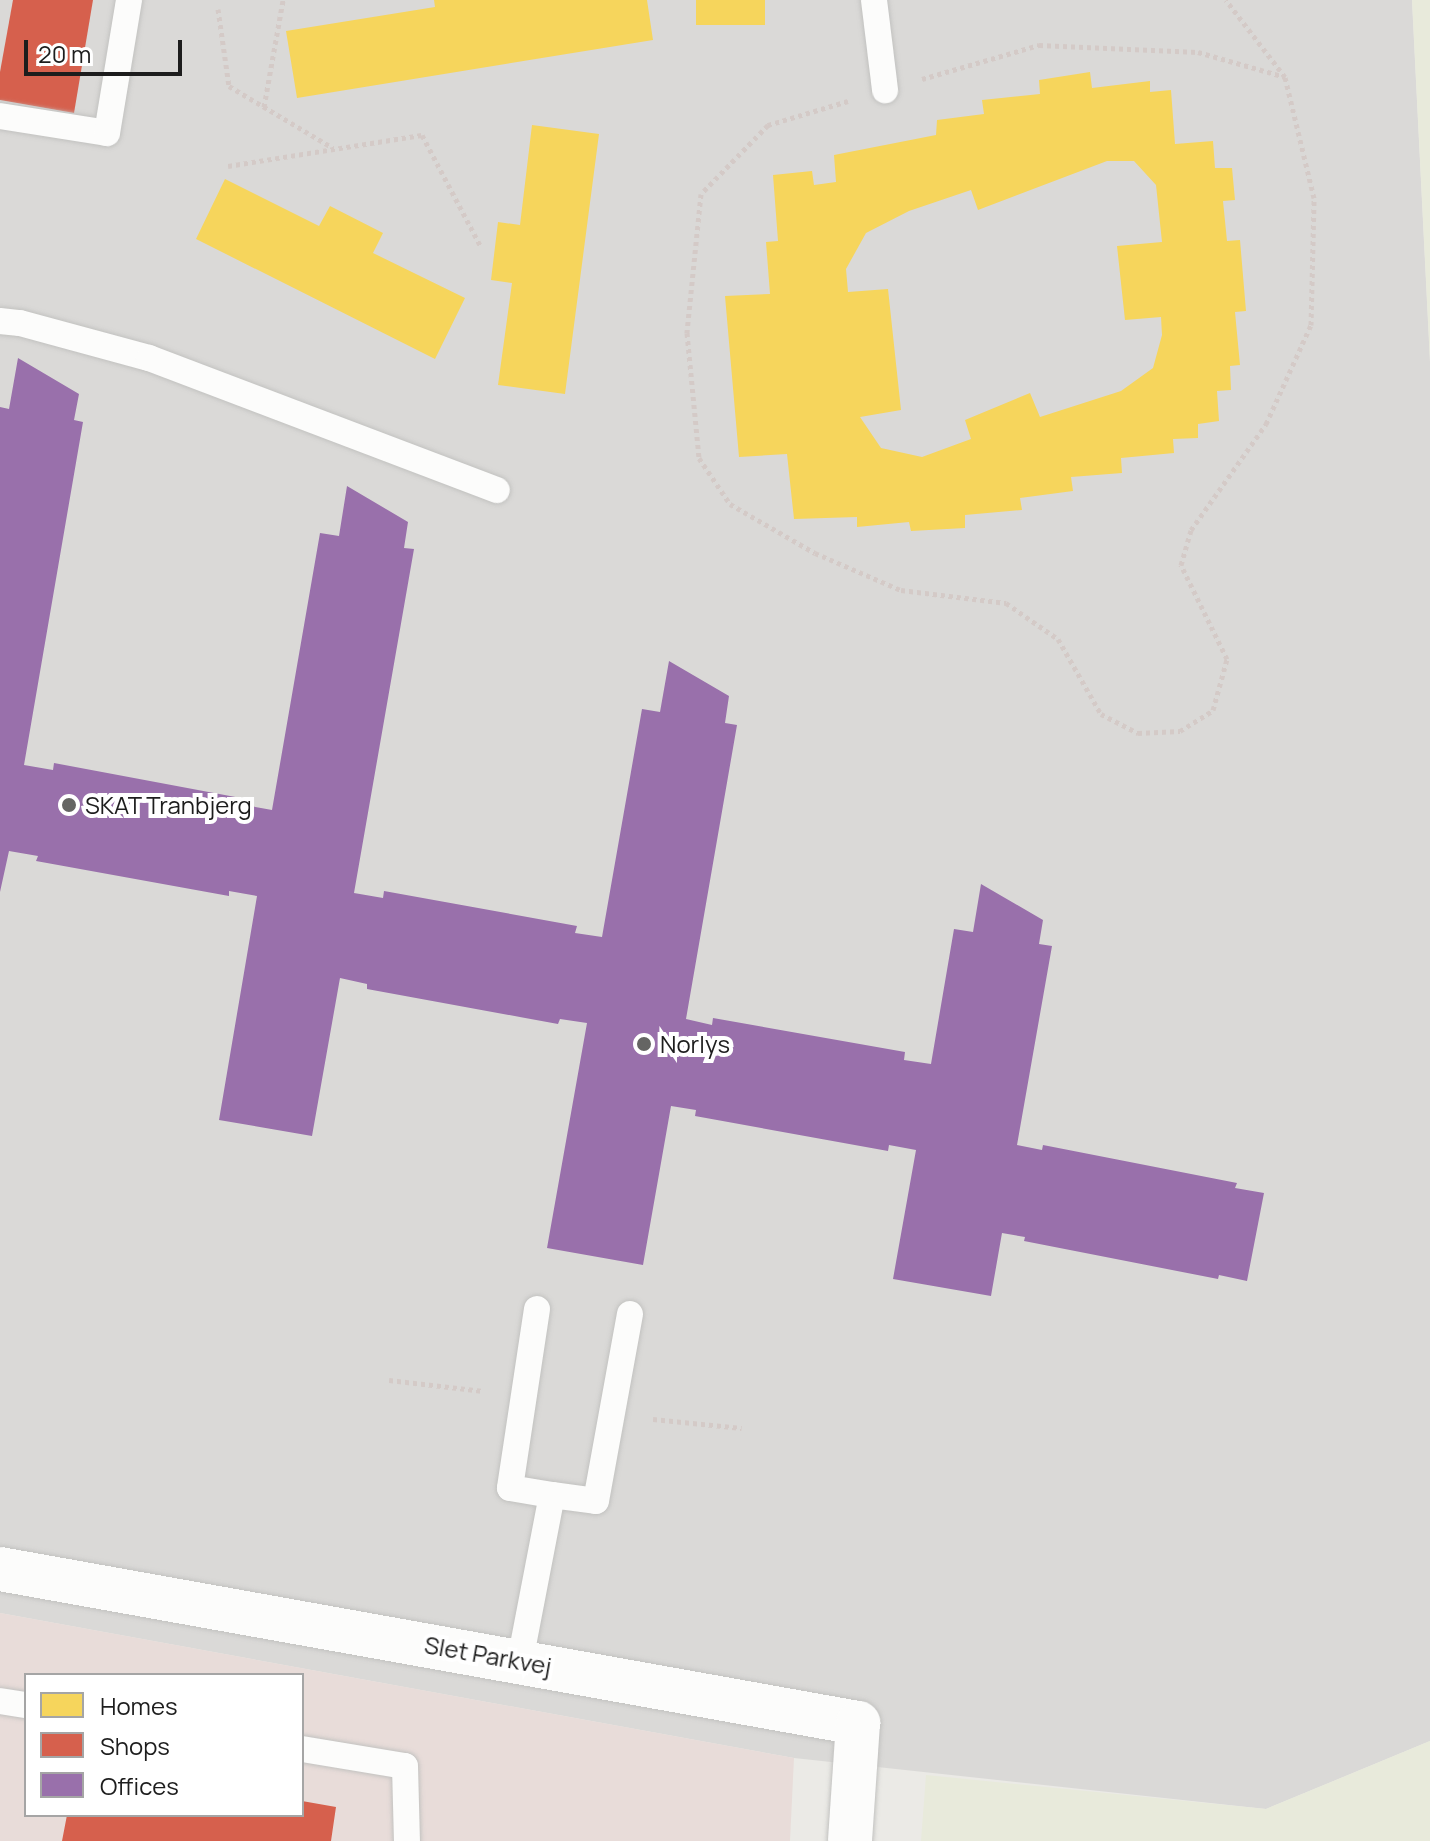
<!DOCTYPE html>
<html>
<head>
<meta charset="utf-8">
<style>
  body { margin:0 }
  #map { position:relative; width:1430px; height:1841px; overflow:hidden; background:#ebeae6; font-family:Manrope,sans-serif }
  div>[style] { position:absolute }
  [style*='--x'] { left:calc(var(--x)*1px); top:calc(var(--y)*1px); width:calc(var(--w)*1px); rotate:calc(var(--a)*1deg) }
  .residential>* { inset:0; background:#dad9d7 }
  .commercial>* { inset:0; background:#e8dcd9 }
  .farmland>* { inset:0; background:#e8eadb }
  .homes>* { inset:0; background:#f6d55c; transform-origin:0 0 }
  .shops>* { inset:0; background:#d6604d }
  .offices>* { inset:0; background:#9970ab }
  .path>* { height:5px; margin-top:-2.5px; transform-origin:0; background:repeating-linear-gradient(90deg,#d4cac7 0 4px,transparent 0 8px) }
  .roads { filter:drop-shadow(0 0 2px #c2c2c0) drop-shadow(0 0 2px #c2c2c0) }
  .lane>* { height:26px; margin:-13px; padding:0 13px; transform-origin:13px; border-radius:13px; background:#fcfcfb }
  .street>* { height:44px; margin:-22px; padding:0 22px; transform-origin:22px; border-radius:22px; background:#fcfcfb }
  .dots>* { width:22px; height:22px; translate:-50% -50%; box-sizing:border-box; border:4px solid #fff; border-radius:50% }
  span { translate:-50% -50%; white-space:nowrap; text-align:center; line-height:1.15; -webkit-text-stroke:8px #fff; paint-order:stroke }
  .poi-label { font-size:24px; color:#1d1d1d }
  .left { translate:0 -50%; text-align:left }
  .street-label { font-size:24px; color:#1d1d1d }
  .legend { position:absolute; left:24px; top:1673px; width:280px; height:144px; box-sizing:border-box; background:#fff; border:2px solid #a5a5a5; margin:0; padding:10px 14px; list-style:none; font-size:24px; color:#1d1d1d }
  .legend li { display:flex; align-items:center; gap:16px; height:40px }
  .legend b { width:40px; border:2px solid #a5a5a5 }
  .scale { position:absolute; left:24px; top:40px; width:158px; height:36px; box-sizing:border-box; border:4px solid #1d1d1d; border-top:0; padding-left:10px; font-size:24px; line-height:28px; white-space:nowrap; color:#1d1d1d; -webkit-text-stroke:6px #fff; paint-order:stroke }
</style>
</head>
<body>
<div id="map">
  <div class="residential">
    <div style="clip-path:polygon(0 0,1412px 0,1430px 361px,1430px 1741px,1266px 1809px,794px 1758px,0 1613px)"></div>
  </div>
  <div class="commercial">
    <div style="clip-path:polygon(evenodd,0 1613px,794px 1758px,790px 1841px,0 1841px,0 1613px,26px 1675px,302px 1675px,302px 1815px,26px 1815px,26px 1675px)"></div>
  </div>
  <div class="farmland">
    <div style="clip-path:polygon(1412px 0,1430px 0,1430px 361px)"></div>
    <div style="clip-path:polygon(1430px 1741px,1430px 1841px,921px 1841px,926px 1775px,1266px 1809px)"></div>
  </div>
  <div class="homes">
    <div style="clip-path:polygon(434px 0,647px 0,653px 40px,297px 98px,286px 31px,435px 7px)"></div>
    <div style="left:696px;top:0;width:69px;height:25px"></div>
    <div style="clip-path:polygon(evenodd,1090px 72px,1092px 88px,1150px 81px,1150px 92px,1171px 90px,1175px 144px,1213px 141px,1215px 168px,1232px 168px,1235px 200px,1223px 201px,1227px 241px,1240px 240px,1246px 311px,1235px 312px,1240px 365px,1230px 366px,1231px 390px,1217px 391px,1219px 421px,1198px 424px,1198px 438px,1173px 439px,1174px 453px,1121px 458px,1122px 473px,1071px 477px,1073px 491px,1020px 498px,1022px 510px,965px 515px,965px 528px,911px 531px,909px 522px,857px 527px,857px 517px,794px 519px,787px 454px,739px 457px,725px 296px,770px 294px,766px 242px,778px 241px,773px 175px,812px 171px,814px 185px,836px 182px,834px 155px,936px 135px,937px 120px,984px 114px,982px 100px,1040px 94px,1039px 80px,1090px 72px,1107px 161px,1134px 161px,1156px 185px,1162px 242px,1117px 246px,1125px 320px,1161px 317px,1162px 335px,1153px 368px,1121px 391px,1040px 417px,1030px 393px,965px 420px,971px 439px,922px 457px,881px 448px,860px 417px,901px 410px,888px 289px,848px 292px,846px 269px,866px 233px,909px 211px,971px 190px,978px 210px,1107px 161px)"></div>
    <div style="clip-path:polygon(532px 125px,599px 134px,565px 394px,498px 385px,512px 283px,491px 280px,498px 222px,520px 225px)"></div>
    <div style="clip-path:polygon(225px 179px,319px 226px,330px 206px,383px 233px,373px 253px,465px 298px,435px 359px,196px 239px)"></div>
  </div>
  <div class="shops">
    <div style="clip-path:polygon(13px 0,93px 0,74px 113px,0 100px,0 72px)"></div>
    <div style="clip-path:polygon(302px 1801px,336px 1807px,331px 1841px,62px 1841px,67px 1815px,302px 1815px)"></div>
  </div>
  <div class="offices">
    <div style="clip-path:polygon(18px 358px,79px 394px,74px 420px,83px 422px,24px 765px,53px 770px,54px 763px,246px 799px,245px 805px,272px 810px,320px 533px,339px 536px,347px 486px,408px 522px,404px 548px,414px 549px,354px 893px,383px 898px,384px 891px,577px 926px,575px 933px,602px 937px,642px 709px,660px 712px,669px 661px,729px 696px,725px 723px,737px 725px,686px 1019px,712px 1025px,713px 1018px,905px 1052px,904px 1060px,931px 1064px,954px 929px,973px 932px,981px 884px,1043px 920px,1039px 944px,1052px 946px,1017px 1145px,1042px 1150px,1043px 1145px,1237px 1183px,1235px 1188px,1264px 1193px,1247px 1281px,1219px 1275px,1218px 1279px,1024px 1241px,1025px 1237px,1002px 1233px,991px 1296px,893px 1279px,916px 1150px,889px 1145px,888px 1151px,695px 1116px,696px 1110px,671px 1106px,643px 1265px,547px 1248px,587px 1023px,560px 1019px,558px 1024px,367px 989px,367px 984px,340px 978px,312px 1136px,219px 1120px,257px 896px,229px 891px,229px 896px,36px 861px,38px 856px,9px 851px,0 892px,0 407px,9px 409px)"></div>
  </div>
  <div class="path">
    <div style="--x:218;--y:9;--w:78;--a:81.9"></div>
    <div style="--x:229;--y:86;--w:121;--a:30.8"></div>
    <div style="--x:922;--y:79;--w:122;--a:-16.2"></div>
    <div style="--x:1039;--y:45;--w:159;--a:2.5"></div>
    <div style="--x:1198;--y:52;--w:91;--a:16"></div>
    <div style="--x:848;--y:101;--w:84;--a:163.3"></div>
    <div style="--x:768;--y:125;--w:96;--a:134.2"></div>
    <div style="--x:701;--y:194;--w:140;--a:95.8"></div>
    <div style="--x:687;--y:333;--w:126;--a:84.5"></div>
    <div style="--x:699;--y:458;--w:55;--a:56"></div>
    <div style="--x:730;--y:504;--w:98;--a:30"></div>
    <div style="--x:815;--y:553;--w:94;--a:23.3"></div>
    <div style="--x:901;--y:590;--w:106;--a:7.1"></div>
    <div style="--x:1006;--y:603;--w:63;--a:34.7"></div>
    <div style="--x:1058;--y:639;--w:86;--a:60.2"></div>
    <div style="--x:1101;--y:714;--w:42;--a:27.2"></div>
    <div style="--x:1138;--y:733;--w:42;--a:-2.7"></div>
    <div style="--x:1180;--y:731;--w:39;--a:-32"></div>
    <div style="--x:1213;--y:710;--w:53;--a:-74.6"></div>
    <div style="--x:1227;--y:659;--w:105;--a:-116.1"></div>
    <div style="--x:1181;--y:565;--w:36;--a:-74"></div>
    <div style="--x:1191;--y:530;--w:130;--a:-54.7"></div>
    <div style="--x:1266;--y:424;--w:109;--a:-65.6"></div>
    <div style="--x:1311;--y:325;--w:127;--a:-88.6"></div>
    <div style="--x:1314;--y:198;--w:124;--a:-103.5"></div>
    <div style="--x:1285;--y:77;--w:97;--a:-127.5"></div>
    <div style="--x:264;--y:107;--w:109;--a:-79.9"></div>
    <div style="--x:228;--y:166;--w:196;--a:-9.1"></div>
    <div style="--x:422;--y:135;--w:127;--a:62.2"></div>
    <div style="--x:389;--y:1380;--w:95;--a:6.7"></div>
    <div style="--x:653;--y:1419;--w:89;--a:5.8"></div>
  </div>
  <div class="roads">
    <div class="lane">
      <div style="--x:874;--y:0;--w:91;--a:83"></div>
      <div style="--x:0;--y:116;--w:108;--a:9"></div>
      <div style="--x:107;--y:133;--w:135;--a:-80.6"></div>
      <div style="--x:0;--y:321;--w:20;--a:6"></div>
      <div style="--x:20;--y:323;--w:134;--a:15.2"></div>
      <div style="--x:149;--y:358;--w:372;--a:20.8"></div>
      <div style="--x:537;--y:1309;--w:181;--a:98.6"></div>
      <div style="--x:510;--y:1488;--w:43;--a:9.5"></div>
      <div style="--x:520;--y:1661;--w:169;--a:-79.1"></div>
      <div style="--x:552;--y:1495;--w:44;--a:7.8"></div>
      <div style="--x:596;--y:1501;--w:190;--a:-79.7"></div>
      <div style="--x:0;--y:1701;--w:26;--a:9"></div>
      <div style="--x:302;--y:1749;--w:104;--a:9.4"></div>
      <div style="--x:405;--y:1766;--w:75;--a:88.5"></div>
    </div>
    <div class="street">
      <div style="--x:0;--y:1569;--w:872;--a:10.18"></div>
      <div style="--x:858;--y:1723;--w:118;--a:93.9"></div>
    </div>
  </div>
  <div class="dots">
    <div style="left:69px;top:805px;background:#656563"></div>
    <div style="left:644px;top:1044px;background:#656563"></div>
  </div>
  <div class="poi-label">
    <span class="left" style="left:85px;top:805px">SKAT Tranbjerg</span>
    <span class="left" style="left:660px;top:1044px">Norlys</span>
  </div>
  <div class="street-label">
    <span style="left:488px;top:1655px;rotate:10deg">Slet Parkvej</span>
  </div>
  <ul class="legend">
  <li><b style="height:22px;background:#f6d55c"></b>Homes</li>
  <li><b style="height:22px;background:#d6604d"></b>Shops</li>
  <li><b style="height:22px;background:#9970ab"></b>Offices</li>
  </ul>
  <div class="scale">20 m</div>
</div>
</body>
</html>
